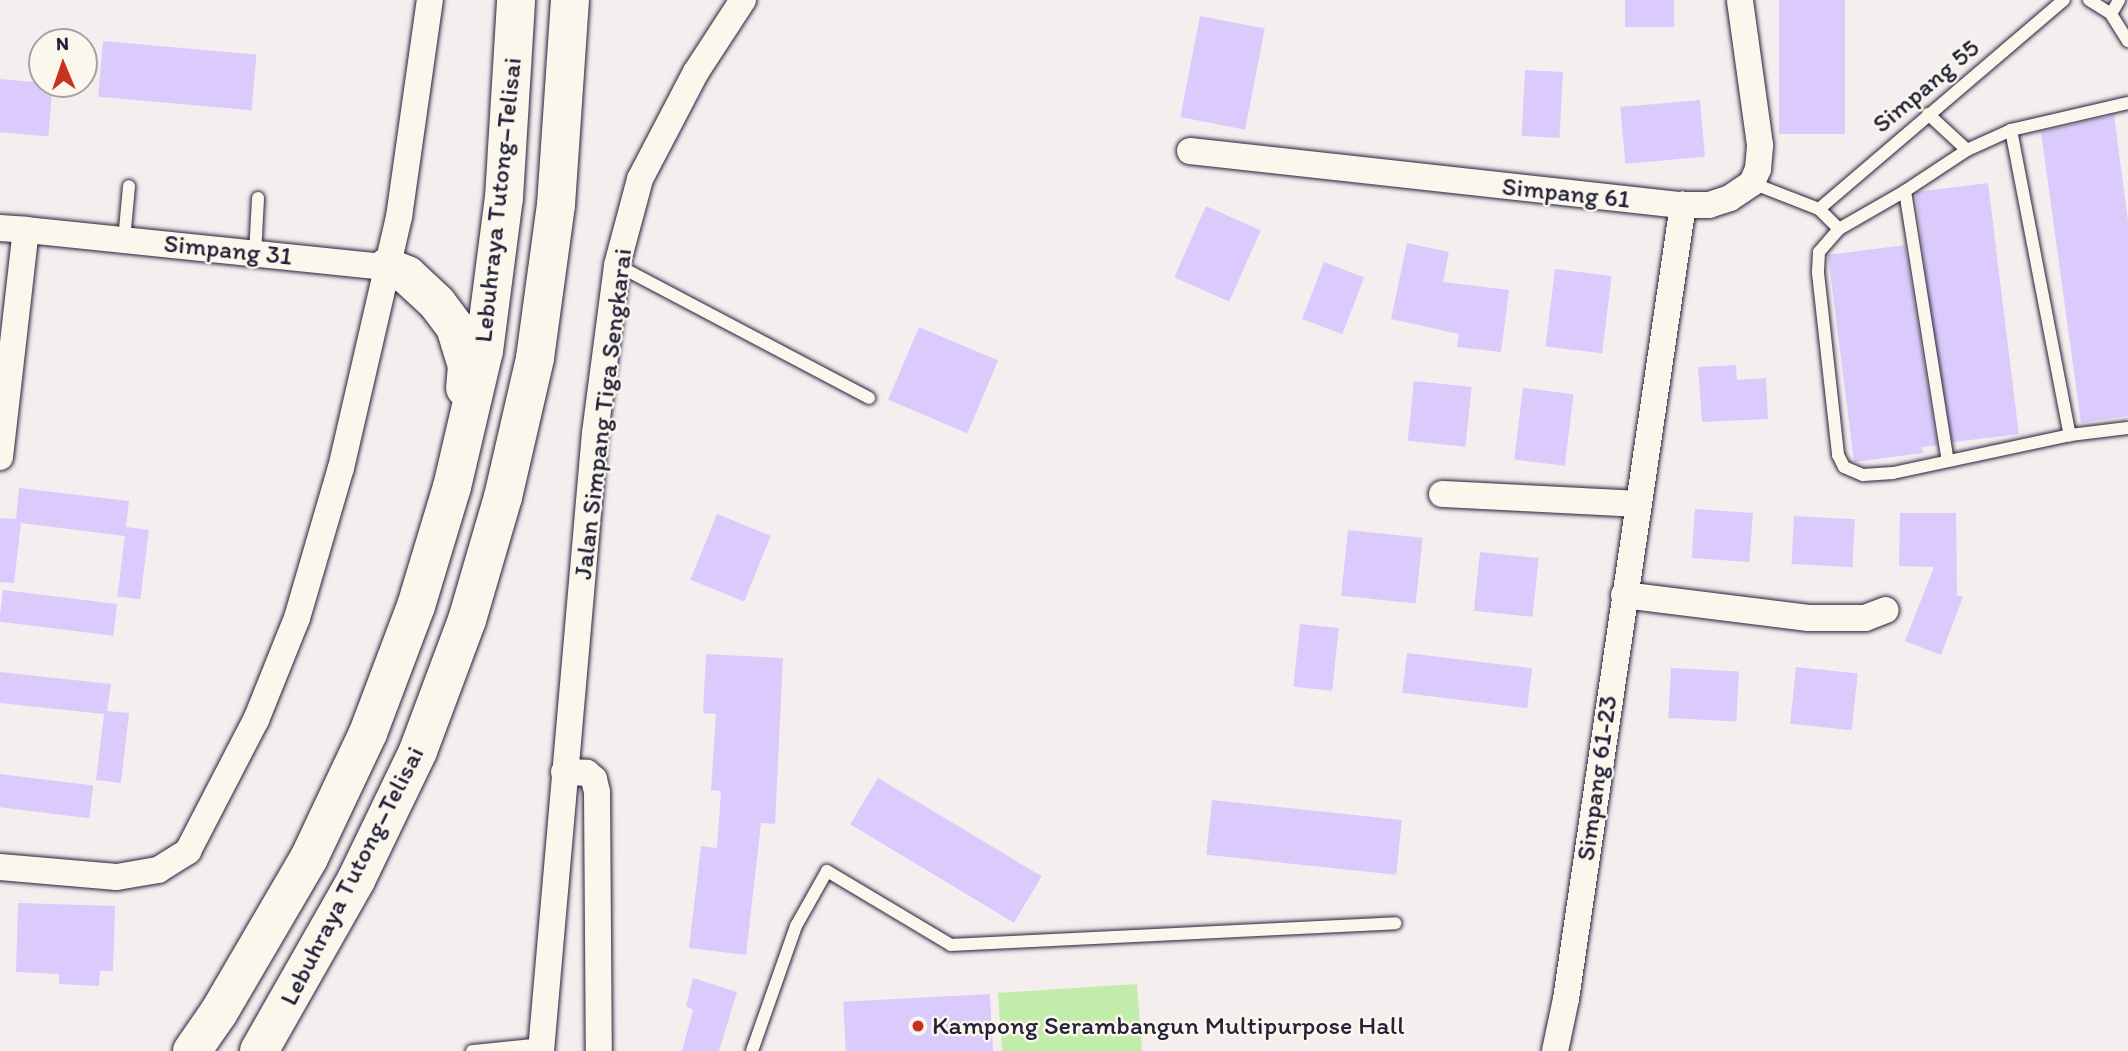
<!DOCTYPE html>
<html>
<head>
<meta charset="utf-8">
<style>
  body { margin:0 }
  #map { position:relative; width:2128px; height:1051px; overflow:hidden; background:#f5eeef; font-family:Itim,sans-serif }
  div>[style] { position:absolute }
  [style*='--x'] { left:calc(var(--x)*1px); top:calc(var(--y)*1px); width:calc(var(--w)*1px); rotate:calc(var(--a)*1deg) }
  .green>* { inset:0; background:#c2eca9 }
  .building>* { inset:0; background:#dbcbfc; transform-origin:0 0 }
  .roads { filter:drop-shadow(0 0 2px #22223b) drop-shadow(0 0 2px #22223b) }
  .lane>* { height:12px; margin:-6px; padding:0 6px; transform-origin:6px; border-radius:6px; background:#fbf7ec }
  .street>* { height:26px; margin:-13px; padding:0 13px; transform-origin:13px; border-radius:13px; background:#fbf7ec }
  .highway>* { height:38px; margin:-19px; padding:0 19px; transform-origin:19px; border-radius:19px; background:#fbf7ec }
  .dots>* { width:19px; height:19px; translate:-50% -50%; box-sizing:border-box; border:4px solid #fbf7ec; border-radius:50% }
  span { translate:-50% -50%; white-space:nowrap; text-align:center; line-height:1.15; -webkit-text-stroke:5px #fbf7ec; paint-order:stroke }
  .street-label { font-size:26px; color:#22223b }
  .poi-label { font-size:26px; color:#22223b }
  .left { translate:0 -50%; text-align:left }
  .north { position:absolute; left:28px; top:28px; width:70px; height:70px; box-sizing:border-box; background:#fbf7ec; border:2px solid #a4a2a5; border-radius:50%; rotate:358deg; font-size:19px; font-weight:700; line-height:28px; text-align:center; color:#22223b }
  .north::after { content:''; display:block; margin:auto; width:24px; height:32px; background:#c8321e; clip-path:polygon(50% 0,100% 100%,50% 72%,0 100%) }
</style>
</head>
<body>
<div id="map">
  <div class="green">
    <div style="clip-path:polygon(1137px 984px,1142px 1051px,1002px 1051px,998px 993px)"></div>
  </div>
  <div class="building">
    <div style="left:1625px;top:0;width:49px;height:27px"></div>
    <div style="left:1779px;top:0;width:66px;height:134px"></div>
    <div style="left:1200px;top:16px;width:66px;height:103px;rotate:11deg"></div>
    <div style="left:103px;top:41px;width:154px;height:56px;rotate:5deg"></div>
    <div style="left:1525px;top:70px;width:38px;height:66px;rotate:3deg"></div>
    <div style="left:0;top:79px;width:53px;height:53px;rotate:5deg"></div>
    <div style="left:1700px;top:100px;width:57px;height:80px;rotate:85deg"></div>
    <div style="clip-path:polygon(2114px 115px,2128px 221px,2128px 416px,2081px 423px,2041px 132px)"></div>
    <div style="left:1988px;top:183px;width:253px;height:73px;rotate:83deg"></div>
    <div style="left:1206px;top:206px;width:60px;height:78px;rotate:24deg"></div>
    <div style="clip-path:polygon(1407px 243px,1449px 252px,1443px 282px,1509px 290px,1501px 352px,1457px 347px,1459px 334px,1391px 319px)"></div>
    <div style="clip-path:polygon(1905px 245px,1937px 445px,1922px 447px,1923px 453px,1854px 462px,1828px 255px)"></div>
    <div style="left:1324px;top:262px;width:43px;height:61px;rotate:21deg"></div>
    <div style="left:1555px;top:269px;width:57px;height:78px;rotate:7deg"></div>
    <div style="left:919px;top:327px;width:86px;height:79px;rotate:23deg"></div>
    <div style="clip-path:polygon(1736px 365px,1737px 380px,1766px 378px,1768px 419px,1702px 422px,1698px 367px)"></div>
    <div style="left:1414px;top:381px;width:58px;height:60px;rotate:6deg"></div>
    <div style="left:1523px;top:388px;width:51px;height:72px;rotate:7deg"></div>
    <div style="clip-path:polygon(19px 488px,129px 501px,125px 536px,21px 523px,14px 583px,0 582px,0 518px,16px 519px)"></div>
    <div style="left:1695px;top:509px;width:58px;height:49px;rotate:4deg"></div>
    <div style="clip-path:polygon(1956px 510px,1957px 595px,1963px 597px,1941px 655px,1905px 641px,1934px 567px,1899px 566px,1900px 513px,1955px 513px)"></div>
    <div style="left:717px;top:514px;width:58px;height:71px;rotate:22deg"></div>
    <div style="left:1794px;top:516px;width:61px;height:48px;rotate:3deg"></div>
    <div style="left:126px;top:527px;width:23px;height:70px;rotate:7deg"></div>
    <div style="left:1348px;top:530px;width:75px;height:66px;rotate:6deg"></div>
    <div style="left:1480px;top:552px;width:59px;height:59px;rotate:6deg"></div>
    <div style="left:3px;top:590px;width:115px;height:32px;rotate:7deg"></div>
    <div style="left:1300px;top:624px;width:39px;height:63px;rotate:6deg"></div>
    <div style="left:1407px;top:653px;width:126px;height:40px;rotate:7deg"></div>
    <div style="clip-path:polygon(706px 654px,783px 658px,775px 824px,761px 823px,746px 955px,689px 948px,701px 846px,717px 848px,721px 791px,711px 790px,716px 714px,703px 713px)"></div>
    <div style="left:1796px;top:667px;width:62px;height:57px;rotate:6deg"></div>
    <div style="left:1671px;top:668px;width:68px;height:50px;rotate:3deg"></div>
    <div style="clip-path:polygon(0 672px,111px 684px,107px 711px,129px 713px,121px 783px,96px 780px,104px 714px,0 703px)"></div>
    <div style="left:0;top:774px;width:94px;height:33px;rotate:7deg"></div>
    <div style="left:878px;top:778px;width:191px;height:54px;rotate:31deg"></div>
    <div style="left:1212px;top:800px;width:191px;height:55px;rotate:6deg"></div>
    <div style="clip-path:polygon(18px 903px,115px 906px,113px 971px,100px 971px,99px 986px,59px 984px,59px 974px,16px 972px)"></div>
    <div style="clip-path:polygon(693px 978px,737px 992px,719px 1051px,682px 1051px,693px 1010px,686px 1006px)"></div>
    <div style="left:990px;top:994px;width:57px;height:147px;rotate:87deg"></div>
  </div>
  <div class="roads">
    <div class="lane">
      <div style="--x:2089;--y:0;--w:26;--a:32"></div>
      <div style="--x:2111;--y:14;--w:32;--a:58"></div>
      <div style="--x:2111;--y:14;--w:16;--a:-60"></div>
      <div style="--x:1928;--y:114;--w:53;--a:42.7"></div>
      <div style="--x:2011;--y:130;--w:311;--a:79.1"></div>
      <div style="--x:2070;--y:435;--w:58;--a:-6.9"></div>
      <div style="--x:1752;--y:183;--w:72;--a:21.2"></div>
      <div style="--x:1819;--y:209;--w:28;--a:45"></div>
      <div style="--x:1839;--y:229;--w:76;--a:-29.9"></div>
      <div style="--x:1905;--y:191;--w:74;--a:-33.5"></div>
      <div style="--x:1967;--y:150;--w:48;--a:-24.4"></div>
      <div style="--x:2011;--y:130;--w:120;--a:-13"></div>
      <div style="--x:1905;--y:191;--w:273;--a:81"></div>
      <div style="--x:1819;--y:209;--w:322;--a:-40.5"></div>
      <div style="--x:1839;--y:229;--w:30;--a:131"></div>
      <div style="--x:1819;--y:252;--w:21;--a:93"></div>
      <div style="--x:1818;--y:273;--w:183;--a:83.7"></div>
      <div style="--x:1838;--y:455;--w:13;--a:63"></div>
      <div style="--x:1844;--y:467;--w:21;--a:23"></div>
      <div style="--x:1863;--y:475;--w:30;--a:-4"></div>
      <div style="--x:1893;--y:473;--w:181;--a:-12.1"></div>
      <div style="--x:124;--y:240;--w:54;--a:-84.7"></div>
      <div style="--x:255;--y:254;--w:56;--a:-86.9"></div>
      <div style="--x:617;--y:265;--w:285;--a:27.8"></div>
      <div style="--x:472;--y:1051;--w:70;--a:-5.7"></div>
      <div style="--x:752;--y:1051;--w:133;--a:-70.6"></div>
      <div style="--x:796;--y:926;--w:63;--a:-60.6"></div>
      <div style="--x:827;--y:871;--w:144;--a:30.8"></div>
      <div style="--x:951;--y:945;--w:445;--a:-2.8"></div>
    </div>
    <div class="street">
      <div style="--x:1190;--y:151;--w:496;--a:6.3"></div>
      <div style="--x:1683;--y:205;--w:26;--a:0"></div>
      <div style="--x:1709;--y:205;--w:22;--a:-18"></div>
      <div style="--x:1730;--y:198;--w:27;--a:-34"></div>
      <div style="--x:1752;--y:183;--w:15;--a:-67"></div>
      <div style="--x:1758;--y:169;--w:24;--a:-85"></div>
      <div style="--x:1760;--y:145;--w:146;--a:-97.9"></div>
      <div style="--x:0;--y:228;--w:26;--a:4"></div>
      <div style="--x:0;--y:457;--w:228;--a:-83.5"></div>
      <div style="--x:26;--y:230;--w:363;--a:5.9"></div>
      <div style="--x:1442;--y:494;--w:195;--a:2.9"></div>
      <div style="--x:1624;--y:595;--w:186;--a:7.1"></div>
      <div style="--x:1809;--y:618;--w:56;--a:0"></div>
      <div style="--x:1865;--y:618;--w:22;--a:-21"></div>
      <div style="--x:564;--y:772;--w:23;--a:2"></div>
      <div style="--x:587;--y:773;--w:9;--a:41"></div>
      <div style="--x:594;--y:779;--w:13;--a:77"></div>
      <div style="--x:597;--y:792;--w:259;--a:89.6"></div>
      <div style="--x:0;--y:867;--w:117;--a:4.9"></div>
      <div style="--x:117;--y:877;--w:42;--a:-9.7"></div>
      <div style="--x:158;--y:870;--w:36;--a:-32"></div>
      <div style="--x:188;--y:851;--w:148;--a:-62.6"></div>
      <div style="--x:256;--y:720;--w:110;--a:-68.1"></div>
      <div style="--x:297;--y:618;--w:156;--a:-73.7"></div>
      <div style="--x:341;--y:468;--w:258;--a:-77"></div>
      <div style="--x:399;--y:217;--w:219;--a:-81.9"></div>
      <div style="--x:541;--y:1051;--w:620;--a:-85.01"></div>
      <div style="--x:595;--y:433;--w:169;--a:-82.5"></div>
      <div style="--x:617;--y:265;--w:89;--a:-75"></div>
      <div style="--x:640;--y:179;--w:121;--a:-62.4"></div>
      <div style="--x:696;--y:72;--w:86;--a:-56.9"></div>
      <div style="--x:1555;--y:1051;--w:53;--a:-78.1"></div>
      <div style="--x:1566;--y:999;--w:803;--a:-81.62"></div>
    </div>
    <div class="highway">
      <div style="--x:387;--y:267;--w:22;--a:22"></div>
      <div style="--x:407;--y:275;--w:41;--a:43"></div>
      <div style="--x:437;--y:303;--w:30;--a:53"></div>
      <div style="--x:455;--y:327;--w:41;--a:72.9"></div>
      <div style="--x:467;--y:366;--w:22;--a:95"></div>
      <div style="--x:192;--y:1051;--w:47;--a:-55.3"></div>
      <div style="--x:219;--y:1012;--w:178;--a:-59.7"></div>
      <div style="--x:309;--y:858;--w:138;--a:-64.7"></div>
      <div style="--x:368;--y:733;--w:136;--a:-69.3"></div>
      <div style="--x:416;--y:606;--w:124;--a:-73.2"></div>
      <div style="--x:452;--y:487;--w:140;--a:-76.8"></div>
      <div style="--x:484;--y:351;--w:154;--a:-82.6"></div>
      <div style="--x:504;--y:198;--w:198;--a:-86.5"></div>
      <div style="--x:259;--y:1051;--w:197;--a:-60.4"></div>
      <div style="--x:356;--y:880;--w:143;--a:-64.3"></div>
      <div style="--x:418;--y:751;--w:140;--a:-69.5"></div>
      <div style="--x:467;--y:620;--w:128;--a:-73.7"></div>
      <div style="--x:503;--y:497;--w:143;--a:-77"></div>
      <div style="--x:535;--y:358;--w:154;--a:-82.2"></div>
      <div style="--x:556;--y:205;--w:205;--a:-86.1"></div>
    </div>
  </div>
  <div class="dots">
    <div style="left:918px;top:1026px;background:#c8321e"></div>
  </div>
  <div class="street-label">
    <span style="left:1926px;top:86px;rotate:-40deg">Simpang 55</span>
    <span style="left:1566px;top:193px;rotate:6deg">Simpang 61</span>
    <span style="left:498px;top:200px;rotate:-84deg">Lebuhraya Tutong–Telisai</span>
    <span style="left:228px;top:250px;rotate:6deg">Simpang 31</span>
    <span style="left:603px;top:414px;rotate:-83deg">Jalan Simpang Tiga Sengkarai</span>
    <span style="left:1597px;top:778px;rotate:-82deg">Simpang 61-23</span>
    <span style="left:352px;top:876px;rotate:-63deg">Lebuhraya Tutong–Telisai</span>
  </div>
  <div class="poi-label">
    <span class="left" style="left:932px;top:1026px">Kampong Serambangun Multipurpose Hall</span>
  </div>
  <div class="north">N</div>
</div>
</body>
</html>
